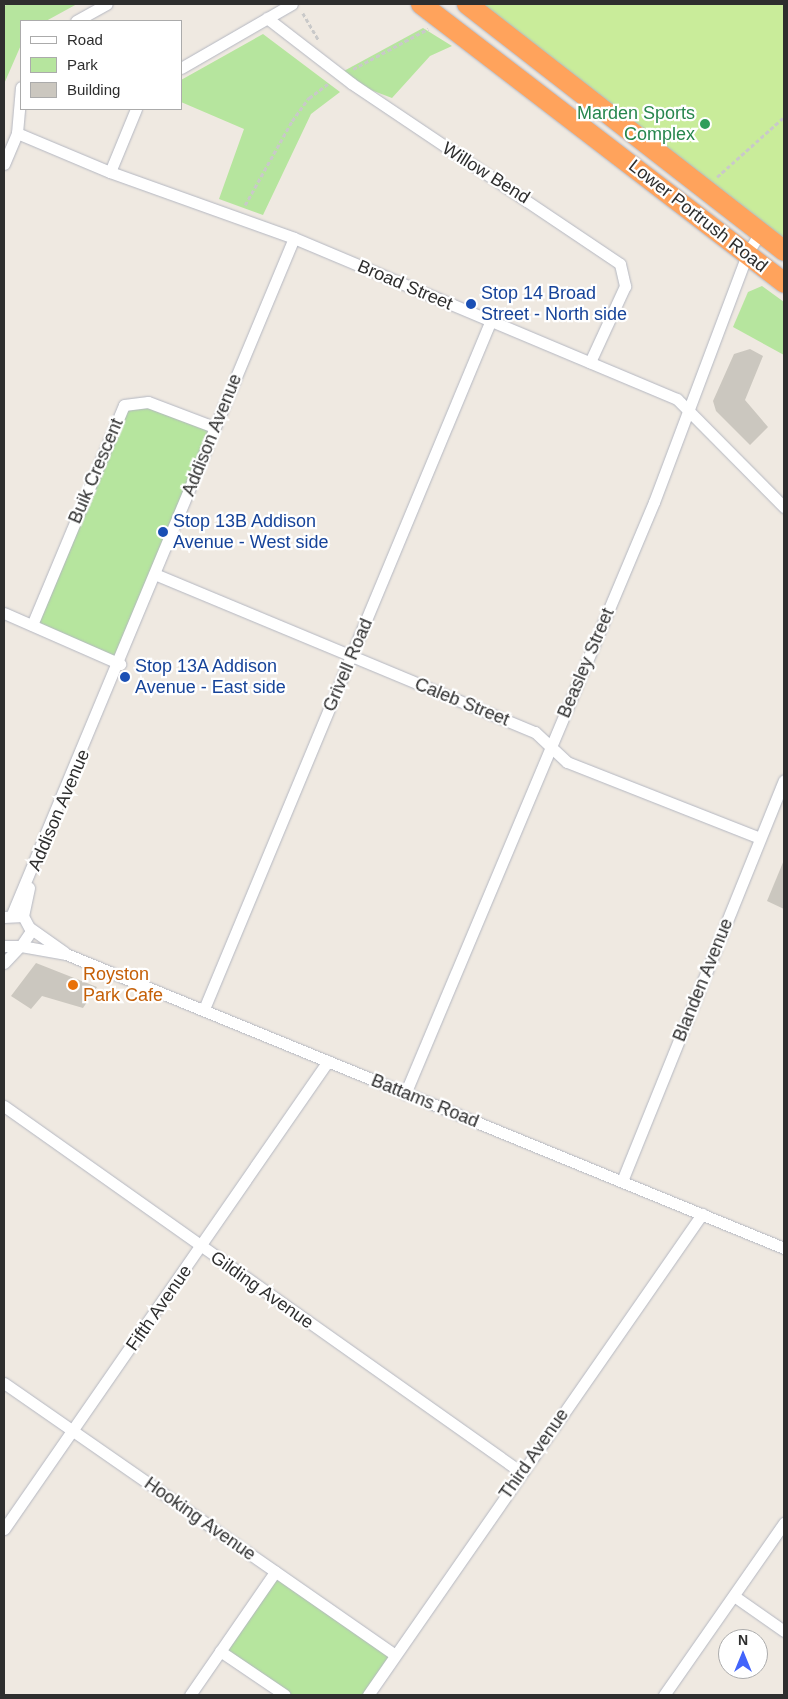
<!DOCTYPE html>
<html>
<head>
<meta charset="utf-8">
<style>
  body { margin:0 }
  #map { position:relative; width:788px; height:1699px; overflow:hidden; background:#efe9e1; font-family:Helvetica,sans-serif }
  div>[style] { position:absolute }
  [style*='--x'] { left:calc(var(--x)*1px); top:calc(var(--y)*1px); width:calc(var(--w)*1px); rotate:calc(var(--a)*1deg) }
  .green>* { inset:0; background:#b6e59e }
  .pitch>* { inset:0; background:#c9ec9a }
  .building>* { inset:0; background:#cbc7bf }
  .path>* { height:2.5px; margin-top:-1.25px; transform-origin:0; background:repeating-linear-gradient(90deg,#c9c9c9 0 4px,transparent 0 6.5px) }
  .roads { filter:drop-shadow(0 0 1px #b4b7c1) drop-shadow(0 0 1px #b4b7c1) }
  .street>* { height:11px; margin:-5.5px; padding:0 5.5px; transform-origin:5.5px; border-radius:5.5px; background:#fff }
  .highway>* { height:20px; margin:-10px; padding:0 10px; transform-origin:10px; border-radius:10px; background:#ffa35c }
  .dots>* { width:14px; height:14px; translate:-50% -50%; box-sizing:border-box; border:2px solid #fff; border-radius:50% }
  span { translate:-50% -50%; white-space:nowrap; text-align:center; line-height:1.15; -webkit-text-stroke:4.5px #fff; paint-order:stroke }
  .leisure-label { font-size:18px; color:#27864d }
  .right { translate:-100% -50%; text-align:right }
  .street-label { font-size:18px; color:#2e2e2e }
  .transit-label { font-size:18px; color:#164399 }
  .left { translate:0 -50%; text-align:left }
  .food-label { font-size:18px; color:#c56008 }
  .frame { position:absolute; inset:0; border:5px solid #2e2e2e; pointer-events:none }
  .legend { position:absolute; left:20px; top:20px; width:162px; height:90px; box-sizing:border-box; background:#fff; border:1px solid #ababab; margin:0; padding:6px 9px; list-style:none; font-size:15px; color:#2e2e2e }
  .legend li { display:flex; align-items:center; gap:10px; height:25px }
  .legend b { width:25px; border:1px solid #ababab }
  .north { position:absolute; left:718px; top:1629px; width:50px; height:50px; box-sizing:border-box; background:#fff; border:1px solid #ababab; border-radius:50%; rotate:0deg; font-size:14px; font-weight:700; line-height:20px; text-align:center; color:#2e2e2e }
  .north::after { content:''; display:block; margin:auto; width:18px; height:22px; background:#4264fb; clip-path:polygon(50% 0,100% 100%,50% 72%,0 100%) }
</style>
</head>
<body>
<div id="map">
  <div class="green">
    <div style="clip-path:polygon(9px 4px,77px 4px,46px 21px,21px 21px,21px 45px,4px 84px,4px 6px)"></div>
    <div style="clip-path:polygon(423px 28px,452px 46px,430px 56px,392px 98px,363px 87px,342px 72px)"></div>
    <div style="clip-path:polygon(263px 34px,340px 92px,311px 114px,263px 215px,219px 199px,244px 129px,181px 102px,181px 80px)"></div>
    <div style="clip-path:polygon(762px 286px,784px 302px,784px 355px,733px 327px,748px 292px)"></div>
    <div style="clip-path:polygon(135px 402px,214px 427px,120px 664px,32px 625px,124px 405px)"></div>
    <div style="clip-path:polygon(275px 1572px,395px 1655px,368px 1695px,285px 1695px,220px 1651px)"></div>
  </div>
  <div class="pitch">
    <div style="clip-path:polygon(467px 4px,784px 4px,784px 251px)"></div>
  </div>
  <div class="building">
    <div style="clip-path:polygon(750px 349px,763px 356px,745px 400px,768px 427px,750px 445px,716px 411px,713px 401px,734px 354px)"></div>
    <div style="clip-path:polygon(784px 860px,784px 909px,767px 901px)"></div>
    <div style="clip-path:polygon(36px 963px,97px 987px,83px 1008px,42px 996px,31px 1009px,11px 996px)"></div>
  </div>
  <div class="path">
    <div style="--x:303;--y:13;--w:32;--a:60"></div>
    <div style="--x:353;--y:69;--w:85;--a:-28.1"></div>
    <div style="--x:717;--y:177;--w:90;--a:-41.8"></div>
    <div style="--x:245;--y:205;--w:96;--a:-60.8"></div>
    <div style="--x:292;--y:121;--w:29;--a:-54"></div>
    <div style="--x:309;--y:98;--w:25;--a:-37"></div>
  </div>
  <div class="roads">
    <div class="street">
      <div style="--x:267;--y:18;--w:106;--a:37.7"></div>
      <div style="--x:351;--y:83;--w:324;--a:33.9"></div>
      <div style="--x:620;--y:264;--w:23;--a:77"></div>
      <div style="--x:625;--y:286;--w:84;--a:114.7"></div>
      <div style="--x:76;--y:21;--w:35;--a:-29"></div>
      <div style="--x:181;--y:68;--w:128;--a:-30"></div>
      <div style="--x:17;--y:133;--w:101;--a:22.8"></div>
      <div style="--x:110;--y:172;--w:195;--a:19.7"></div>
      <div style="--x:294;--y:238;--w:415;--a:22.8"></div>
      <div style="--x:677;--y:399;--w:152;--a:45.3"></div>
      <div style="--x:4;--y:164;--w:34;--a:-67"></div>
      <div style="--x:17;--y:133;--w:46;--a:-85"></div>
      <div style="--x:110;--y:172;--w:68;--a:-67.6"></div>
      <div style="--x:157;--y:575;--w:409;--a:22.6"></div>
      <div style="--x:535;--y:732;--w:44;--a:43.2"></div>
      <div style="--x:567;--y:762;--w:207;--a:21.5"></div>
      <div style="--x:4;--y:613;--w:127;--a:23.7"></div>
      <div style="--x:32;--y:625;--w:238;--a:-67.3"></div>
      <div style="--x:124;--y:405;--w:24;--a:-7"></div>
      <div style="--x:148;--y:402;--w:71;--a:20.7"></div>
      <div style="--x:12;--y:914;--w:732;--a:-67.36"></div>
      <div style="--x:23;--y:916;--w:29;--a:-78"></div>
      <div style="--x:4;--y:917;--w:19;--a:-3"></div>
      <div style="--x:23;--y:916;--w:17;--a:62"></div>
      <div style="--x:31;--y:931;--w:18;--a:124"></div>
      <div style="--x:21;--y:946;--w:17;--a:180"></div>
      <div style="--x:30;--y:928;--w:42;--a:35.2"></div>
      <div style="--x:21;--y:946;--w:46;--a:10.1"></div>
      <div style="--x:66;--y:954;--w:776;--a:22.27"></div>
      <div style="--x:4;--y:963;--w:21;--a:-47"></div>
      <div style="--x:204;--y:1009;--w:746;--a:-67.39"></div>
      <div style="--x:405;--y:1094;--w:642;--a:-67.19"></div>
      <div style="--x:654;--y:502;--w:267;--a:-69.4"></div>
      <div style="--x:748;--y:252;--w:25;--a:-58"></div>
      <div style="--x:4;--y:1106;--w:633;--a:35.3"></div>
      <div style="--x:622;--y:1181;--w:432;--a:-68"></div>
      <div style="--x:4;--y:1383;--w:476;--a:34.8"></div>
      <div style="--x:4;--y:1529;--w:569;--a:-55.3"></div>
      <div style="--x:734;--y:1596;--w:61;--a:35"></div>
      <div style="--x:220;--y:1651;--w:78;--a:34.1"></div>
      <div style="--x:190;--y:1695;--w:150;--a:-55.4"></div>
      <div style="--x:368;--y:1695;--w:586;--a:-55.22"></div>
      <div style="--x:664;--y:1695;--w:210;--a:-55.1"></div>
    </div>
    <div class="highway">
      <div style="--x:421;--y:4;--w:458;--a:37.5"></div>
      <div style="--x:467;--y:4;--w:402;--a:37.9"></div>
    </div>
  </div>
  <div class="dots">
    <div style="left:705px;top:124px;background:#2e9e5b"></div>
    <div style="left:471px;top:304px;background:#1a4fb4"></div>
    <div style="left:163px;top:532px;background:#1a4fb4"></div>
    <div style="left:125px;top:677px;background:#1a4fb4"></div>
    <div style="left:73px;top:985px;background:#e8710a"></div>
  </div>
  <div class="leisure-label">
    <span class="right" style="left:695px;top:124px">Marden Sports<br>Complex</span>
  </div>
  <div class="street-label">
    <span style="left:486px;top:173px;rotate:32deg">Willow Bend</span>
    <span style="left:698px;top:216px;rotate:38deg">Lower Portrush Road</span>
    <span style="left:405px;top:285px;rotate:23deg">Broad Street</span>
    <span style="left:212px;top:435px;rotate:-68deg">Addison Avenue</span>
    <span style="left:96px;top:471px;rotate:-67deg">Buik Crescent</span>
    <span style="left:586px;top:663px;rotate:-67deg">Beasley Street</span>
    <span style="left:348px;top:665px;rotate:-67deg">Grivell Road</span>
    <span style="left:462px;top:702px;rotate:22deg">Caleb Street</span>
    <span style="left:59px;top:810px;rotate:-67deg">Addison Avenue</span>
    <span style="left:703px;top:980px;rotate:-68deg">Blanden Avenue</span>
    <span style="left:425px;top:1101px;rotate:22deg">Battams Road</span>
    <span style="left:262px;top:1290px;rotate:35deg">Gilding Avenue</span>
    <span style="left:159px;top:1308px;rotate:-55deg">Fifth Avenue</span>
    <span style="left:534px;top:1454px;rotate:-55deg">Third Avenue</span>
    <span style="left:200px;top:1519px;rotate:35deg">Hooking Avenue</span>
  </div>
  <div class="transit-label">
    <span class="left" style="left:481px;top:304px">Stop 14 Broad<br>Street - North side</span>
    <span class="left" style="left:173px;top:532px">Stop 13B Addison<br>Avenue - West side</span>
    <span class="left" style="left:135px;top:677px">Stop 13A Addison<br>Avenue - East side</span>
  </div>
  <div class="food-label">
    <span class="left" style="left:83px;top:985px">Royston<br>Park Cafe</span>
  </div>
  <div class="frame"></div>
  <ul class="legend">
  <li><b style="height:6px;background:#fff"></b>Road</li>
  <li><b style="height:14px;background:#b6e59e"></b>Park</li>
  <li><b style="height:14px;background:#cbc7bf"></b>Building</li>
  </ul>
  <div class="north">N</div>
</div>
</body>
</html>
